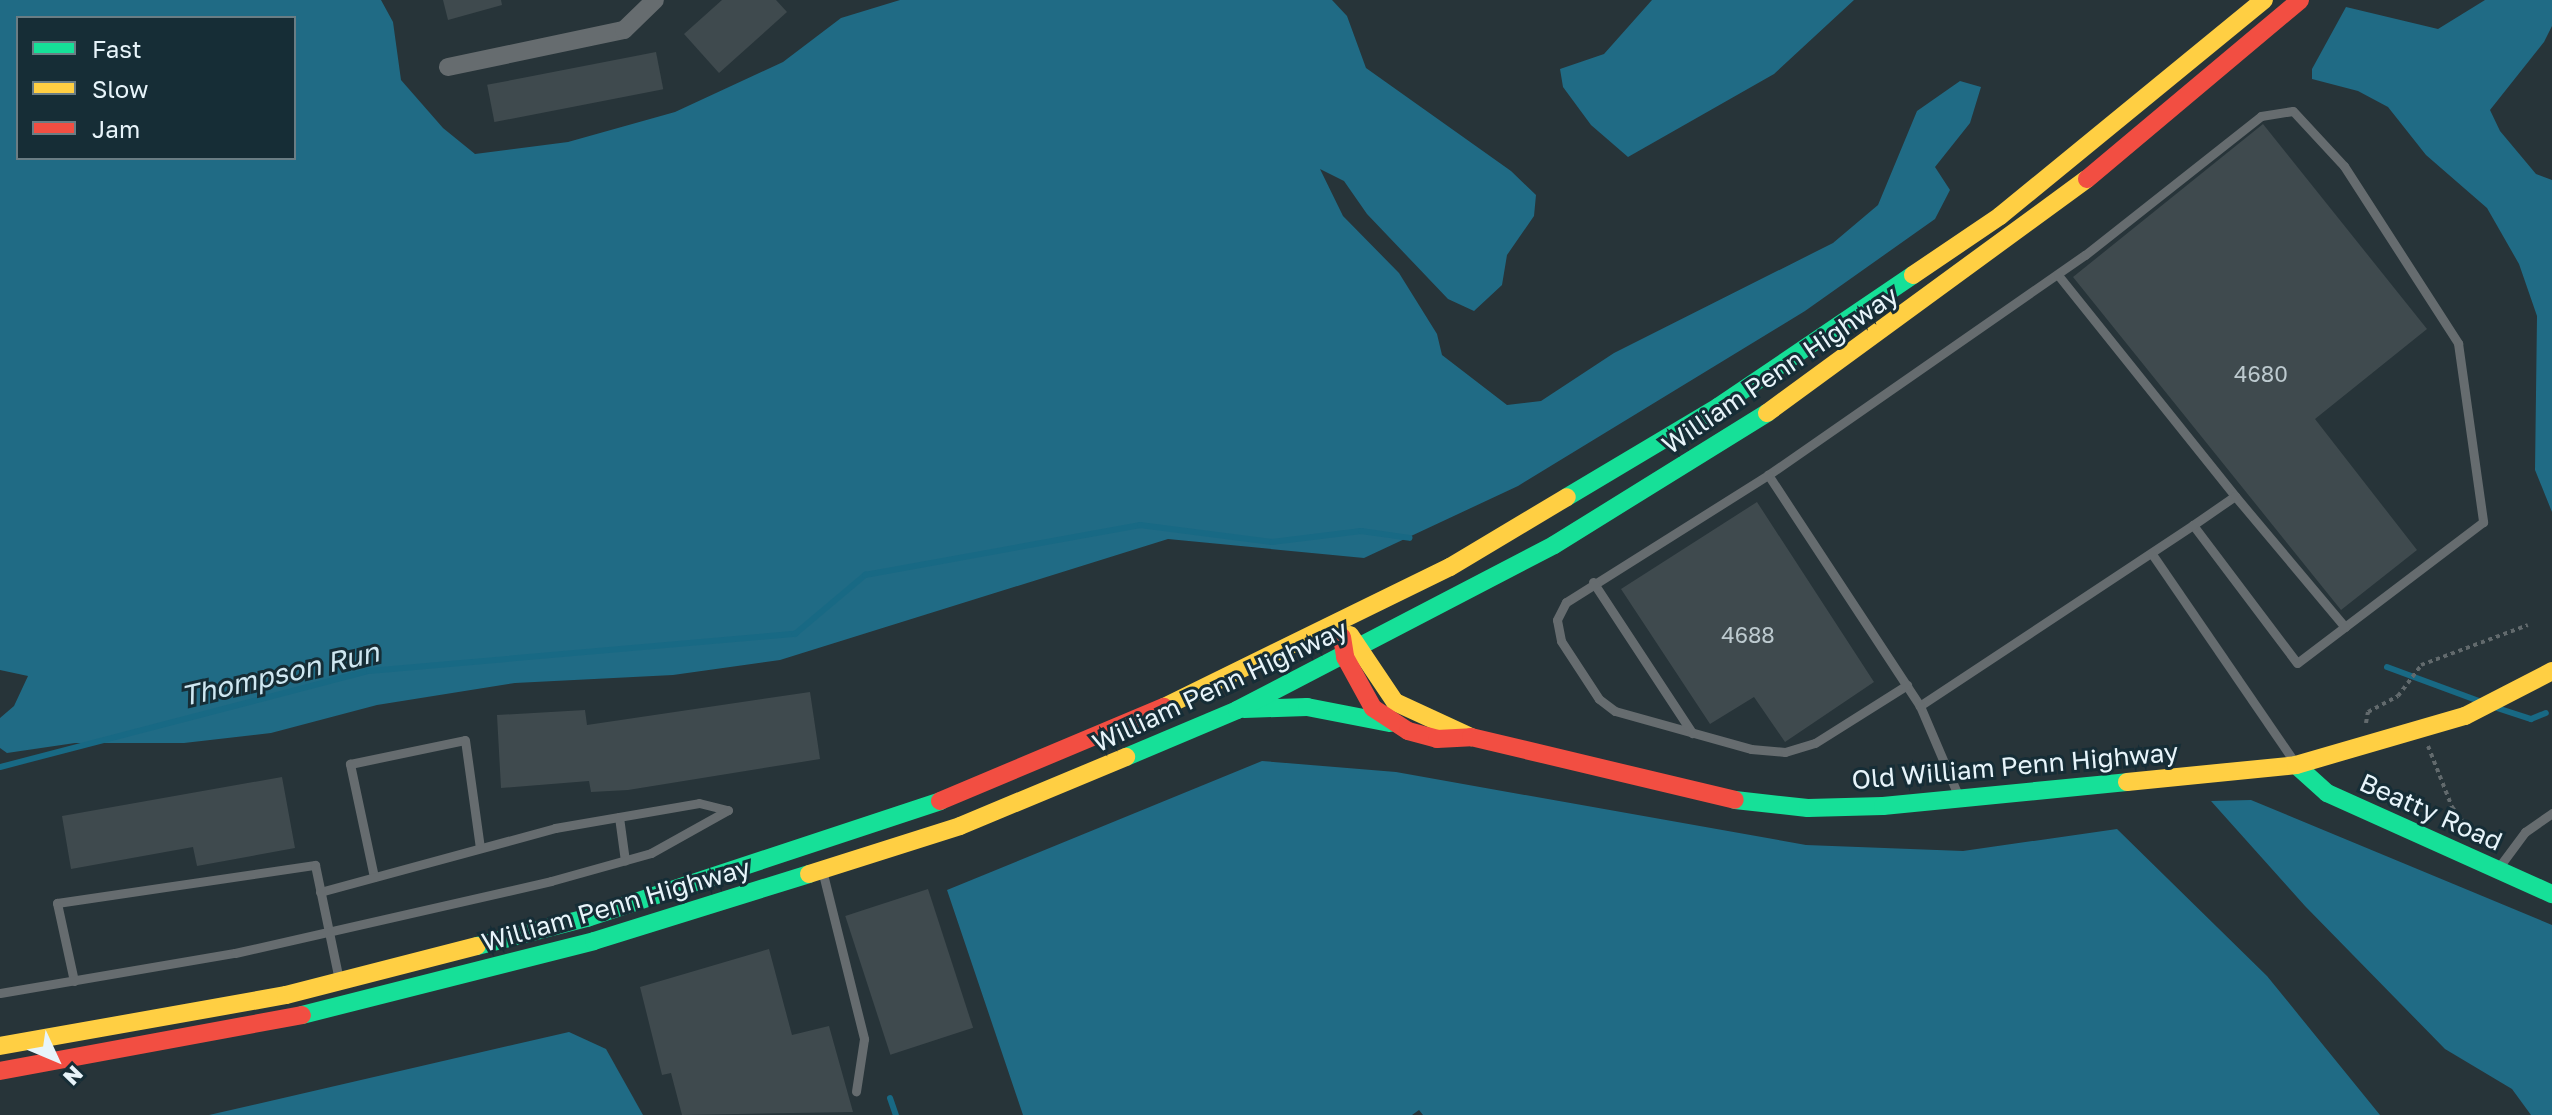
<!DOCTYPE html>
<html>
<head>
<meta charset="utf-8">
<style>
  body { margin:0 }
  #map { position:relative; width:2552px; height:1115px; overflow:hidden; background:#273439; font-family:"Golos Text",sans-serif }
  div>[style] { position:absolute }
  [style*='--x'] { left:calc(var(--x)*1px); top:calc(var(--y)*1px); width:calc(var(--w)*1px); rotate:calc(var(--a)*1deg) }
  .forest>* { inset:0; background:#206b85 }
  .stream>* { height:6px; margin:-3px; padding:0 3px; transform-origin:3px; border-radius:3px; background:#186984 }
  .building>* { inset:0; background:#3f4a4e; transform-origin:0 0 }
  .path>* { height:4px; margin-top:-2px; transform-origin:0; background:repeating-linear-gradient(90deg,#626a6d 0 4px,transparent 0 8px) }
  .lane>* { height:9px; margin:-4.5px; padding:0 4.5px; transform-origin:4.5px; border-radius:4.5px; background:#666c6f }
  .street>* { height:18px; margin:-9px; padding:0 9px; transform-origin:9px; border-radius:9px; background:#666c6f }
  .fast>* { height:18px; margin:-9px; padding:0 9px; transform-origin:9px; border-radius:9px; background:#16e098 }
  .slow>* { height:18px; margin:-9px; padding:0 9px; transform-origin:9px; border-radius:9px; background:#ffcf43 }
  .jam>* { height:18px; margin:-9px; padding:0 9px; transform-origin:9px; border-radius:9px; background:#f24e42 }
  span { translate:-50% -50%; white-space:nowrap; text-align:center; line-height:1.15; -webkit-text-stroke:6px #162d36; paint-order:stroke }
  .number-label { font-size:22px; color:#bdcacf }
  .number-label span { -webkit-text-stroke-width:0 }
  .street-label { font-size:26px; color:#e7f4fa }
  .water-label { font-size:28px; color:#cfe7f1; font-style:italic }
  .legend { position:absolute; left:16px; top:16px; width:280px; height:144px; box-sizing:border-box; background:#162d36; border:2px solid #6a7d84; margin:0; padding:10px 14px; list-style:none; font-size:24px; color:#e7f4fa }
  .legend li { display:flex; align-items:center; gap:16px; height:40px }
  .legend b { width:40px; border:2px solid #6a7d84 }
  .north { position:absolute; left:16px; top:1019px; width:80px; height:80px; -webkit-text-stroke:6px #162d36; paint-order:stroke; rotate:134deg; font-size:22px; font-weight:700; line-height:32px; text-align:center; color:#e7f4fa }
  .north::after { content:''; display:block; margin:auto; width:28px; height:36px; background:#e7f4fa; clip-path:polygon(50% 0,100% 100%,50% 72%,0 100%) }
</style>
</head>
<body>
<div id="map">
  <div class="forest">
    <div style="clip-path:polygon(evenodd,0 0,381px 0,393px 22px,401px 80px,443px 128px,475px 154px,568px 142px,675px 112px,783px 62px,841px 18px,900px 0,1332px 0,1347px 16px,1366px 68px,1511px 171px,1536px 195px,1534px 216px,1507px 255px,1502px 285px,1474px 311px,1448px 299px,1367px 214px,1344px 181px,1320px 169px,1343px 216px,1399px 273px,1437px 334px,1442px 355px,1507px 405px,1541px 401px,1614px 353px,1833px 243px,1878px 205px,1917px 111px,1960px 81px,1981px 87px,1970px 123px,1935px 167px,1950px 190px,1935px 219px,1805px 311px,1518px 486px,1364px 558px,1168px 539px,780px 660px,673px 675px,515px 683px,377px 705px,271px 733px,184px 743px,75px 743px,7px 753px,0 748px,0 718px,14px 706px,28px 676px,0 670px,0 0,18px 18px,294px 18px,294px 158px,18px 158px,18px 18px)"></div>
    <div style="clip-path:polygon(1652px 0,1854px 0,1774px 74px,1628px 157px,1591px 125px,1563px 87px,1560px 69px,1604px 54px)"></div>
    <div style="clip-path:polygon(2485px 0,2552px 0,2552px 26px,2544px 42px,2490px 110px,2500px 131px,2536px 174px,2552px 180px,2552px 512px,2535px 470px,2537px 316px,2519px 264px,2487px 208px,2426px 155px,2388px 107px,2358px 91px,2312px 79px,2312px 69px,2346px 7px,2438px 29px)"></div>
    <div style="clip-path:polygon(1262px 761px,1396px 772px,1806px 845px,1963px 851px,2117px 829px,2267px 976px,2380px 1115px,1423px 1115px,1419px 1110px,1412px 1115px,1023px 1115px,947px 890px)"></div>
    <div style="clip-path:polygon(2251px 800px,2552px 925px,2552px 1115px,2531px 1115px,2512px 1089px,2445px 1049px,2305px 906px,2211px 801px)"></div>
    <div style="clip-path:polygon(569px 1032px,606px 1049px,643px 1115px,209px 1115px)"></div>
  </div>
  <div class="stream">
    <div style="--x:2387;--y:667;--w:98;--a:20.3"></div>
    <div style="--x:2497;--y:708;--w:36;--a:18"></div>
    <div style="--x:2531;--y:719;--w:16;--a:-22"></div>
    <div style="--x:0;--y:767;--w:381;--a:-14.6"></div>
    <div style="--x:369;--y:671;--w:428;--a:-5"></div>
    <div style="--x:795;--y:634;--w:92;--a:-40.1"></div>
    <div style="--x:865;--y:575;--w:280;--a:-10.3"></div>
    <div style="--x:1140;--y:525;--w:133;--a:7.3"></div>
    <div style="--x:1272;--y:542;--w:90;--a:-7"></div>
    <div style="--x:1361;--y:531;--w:49;--a:8.1"></div>
    <div style="--x:890;--y:1098;--w:18;--a:71"></div>
  </div>
  <div class="building">
    <div style="clip-path:polygon(443px 0,501px 0,502px 5px,448px 20px)"></div>
    <div style="clip-path:polygon(722px 0,776px 0,787px 12px,719px 73px,684px 34px)"></div>
    <div style="left:656px;top:52px;width:38px;height:172px;rotate:79deg"></div>
    <div style="clip-path:polygon(2263px 124px,2427px 329px,2315px 419px,2417px 550px,2341px 610px,2073px 277px)"></div>
    <div style="clip-path:polygon(1757px 502px,1874px 682px,1785px 742px,1754px 697px,1710px 724px,1621px 589px)"></div>
    <div style="clip-path:polygon(810px 692px,820px 759px,628px 790px,591px 792px,589px 781px,501px 788px,497px 715px,585px 710px,587px 725px)"></div>
    <div style="clip-path:polygon(282px 777px,295px 848px,197px 866px,193px 847px,71px 869px,62px 816px)"></div>
    <div style="left:928px;top:889px;width:146px;height:87px;rotate:72deg"></div>
    <div style="clip-path:polygon(769px 949px,792px 1035px,829px 1026px,853px 1112px,682px 1115px,671px 1073px,662px 1075px,640px 987px)"></div>
  </div>
  <div class="path">
    <div style="--x:2366;--y:723;--w:11;--a:-80"></div>
    <div style="--x:2368;--y:712;--w:34;--a:-28"></div>
    <div style="--x:2398;--y:696;--w:39;--a:-53"></div>
    <div style="--x:2421;--y:665;--w:114;--a:-20.5"></div>
    <div style="--x:2428;--y:746;--w:66;--a:68.5"></div>
    <div style="--x:2452;--y:807;--w:25;--a:53"></div>
    <div style="--x:2467;--y:827;--w:34;--a:30"></div>
  </div>
  <div class="lane">
    <div style="--x:2293;--y:111;--w:75;--a:47.2"></div>
    <div style="--x:2344;--y:166;--w:211;--a:57.2"></div>
    <div style="--x:2458;--y:343;--w:181;--a:82"></div>
    <div style="--x:2483;--y:522;--w:233;--a:142.8"></div>
    <div style="--x:2297;--y:663;--w:173;--a:-127"></div>
    <div style="--x:2193;--y:525;--w:328;--a:146.5"></div>
    <div style="--x:1920;--y:706;--w:277;--a:-123.3"></div>
    <div style="--x:1768;--y:475;--w:386;--a:-34.8"></div>
    <div style="--x:2085;--y:255;--w:224;--a:-38.3"></div>
    <div style="--x:2261;--y:116;--w:32;--a:-9"></div>
    <div style="--x:2058;--y:275;--w:283;--a:51.3"></div>
    <div style="--x:2235;--y:496;--w:51;--a:145.4"></div>
    <div style="--x:1768;--y:475;--w:239;--a:147.8"></div>
    <div style="--x:1566;--y:602;--w:20;--a:117"></div>
    <div style="--x:1557;--y:620;--w:21;--a:79"></div>
    <div style="--x:1561;--y:641;--w:69;--a:56.8"></div>
    <div style="--x:1599;--y:699;--w:20;--a:37"></div>
    <div style="--x:1615;--y:711;--w:141;--a:15.6"></div>
    <div style="--x:1751;--y:749;--w:34;--a:5"></div>
    <div style="--x:1785;--y:752;--w:31;--a:-17"></div>
    <div style="--x:1815;--y:743;--w:109;--a:-32.2"></div>
    <div style="--x:2235;--y:496;--w:171;--a:50"></div>
    <div style="--x:2152;--y:554;--w:253;--a:55.6"></div>
    <div style="--x:1593;--y:582;--w:181;--a:56.7"></div>
    <div style="--x:1920;--y:706;--w:97;--a:66.9"></div>
    <div style="--x:619;--y:817;--w:44;--a:82.2"></div>
    <div style="--x:2499;--y:867;--w:44;--a:-53.4"></div>
    <div style="--x:2525;--y:832;--w:33;--a:-35"></div>
    <div style="--x:823;--y:874;--w:170;--a:76"></div>
    <div style="--x:864;--y:1039;--w:53;--a:98.7"></div>
    <div style="--x:374;--y:877;--w:116;--a:-102"></div>
    <div style="--x:350;--y:764;--w:117;--a:-11.8"></div>
    <div style="--x:465;--y:740;--w:109;--a:82.1"></div>
    <div style="--x:320;--y:892;--w:244;--a:-15.2"></div>
    <div style="--x:555;--y:828;--w:146;--a:-9.8"></div>
    <div style="--x:699;--y:803;--w:30;--a:14"></div>
    <div style="--x:74;--y:981;--w:80;--a:-102.3"></div>
    <div style="--x:57;--y:903;--w:261;--a:-8.4"></div>
    <div style="--x:315;--y:865;--w:112;--a:78.2"></div>
    <div style="--x:0;--y:993;--w:238;--a:-9.7"></div>
    <div style="--x:235;--y:953;--w:324;--a:-12.8"></div>
    <div style="--x:551;--y:881;--w:104;--a:-15.6"></div>
    <div style="--x:651;--y:853;--w:88;--a:-29.2"></div>
  </div>
  <div class="street">
    <div style="--x:448;--y:67;--w:180;--a:-11.9"></div>
    <div style="--x:624;--y:30;--w:43;--a:-44.1"></div>
  </div>
  <div class="fast">
    <div style="--x:1567;--y:497;--w:176;--a:-30.8"></div>
    <div style="--x:1718;--y:407;--w:235;--a:-34.1"></div>
    <div style="--x:1244;--y:709;--w:63;--a:-1.8"></div>
    <div style="--x:1307;--y:707;--w:84;--a:11"></div>
    <div style="--x:1126;--y:757;--w:121;--a:-22.9"></div>
    <div style="--x:1237;--y:710;--w:357;--a:-27.5"></div>
    <div style="--x:1554;--y:545;--w:251;--a:-31.8"></div>
    <div style="--x:2296;--y:765;--w:42;--a:42.1"></div>
    <div style="--x:2327;--y:793;--w:247;--a:24.2"></div>
    <div style="--x:1735;--y:800;--w:73;--a:6.3"></div>
    <div style="--x:1808;--y:808;--w:75;--a:-1.5"></div>
    <div style="--x:1883;--y:806;--w:245;--a:-5.6"></div>
    <div style="--x:477;--y:946;--w:114;--a:-14.3"></div>
    <div style="--x:587;--y:918;--w:372;--a:-18.3"></div>
    <div style="--x:302;--y:1015;--w:301;--a:-14.2"></div>
    <div style="--x:594;--y:941;--w:225;--a:-17.3"></div>
  </div>
  <div class="slow">
    <div style="--x:1913;--y:275;--w:105;--a:-34.1"></div>
    <div style="--x:2000;--y:216;--w:341;--a:-39.3"></div>
    <div style="--x:1767;--y:413;--w:396;--a:-36.2"></div>
    <div style="--x:1350;--y:635;--w:81;--a:56.1"></div>
    <div style="--x:1395;--y:702;--w:84;--a:24.7"></div>
    <div style="--x:1164;--y:707;--w:318;--a:-26.1"></div>
    <div style="--x:1450;--y:567;--w:136;--a:-30.9"></div>
    <div style="--x:2127;--y:782;--w:170;--a:-5.7"></div>
    <div style="--x:2296;--y:765;--w:176;--a:-16.2"></div>
    <div style="--x:2465;--y:716;--w:98;--a:-27.3"></div>
    <div style="--x:809;--y:874;--w:158;--a:-17.6"></div>
    <div style="--x:960;--y:826;--w:180;--a:-22.6"></div>
    <div style="--x:0;--y:1046;--w:291;--a:-10.1"></div>
    <div style="--x:286;--y:995;--w:197;--a:-14.4"></div>
  </div>
  <div class="jam">
    <div style="--x:2087;--y:179;--w:278;--a:-40"></div>
    <div style="--x:1342;--y:637;--w:20;--a:81"></div>
    <div style="--x:1345;--y:657;--w:58;--a:61.2"></div>
    <div style="--x:1373;--y:708;--w:42;--a:33.3"></div>
    <div style="--x:1408;--y:731;--w:30;--a:15"></div>
    <div style="--x:1437;--y:739;--w:34;--a:-3"></div>
    <div style="--x:1471;--y:737;--w:271;--a:13.4"></div>
    <div style="--x:940;--y:801;--w:243;--a:-22.8"></div>
    <div style="--x:0;--y:1071;--w:307;--a:-10.5"></div>
  </div>
  <div class="number-label">
    <span style="left:2261px;top:374px">4680</span>
    <span style="left:1748px;top:635px">4688</span>
  </div>
  <div class="street-label">
    <span style="left:1780px;top:370px;rotate:-34deg">William Penn Highway</span>
    <span style="left:1220px;top:686px;rotate:-25deg">William Penn Highway</span>
    <span style="left:2015px;top:766px;rotate:-5deg">Old William Penn Highway</span>
    <span style="left:2431px;top:812px;rotate:24deg">Beatty Road</span>
    <span style="left:616px;top:905px;rotate:-16deg">William Penn Highway</span>
  </div>
  <div class="water-label">
    <span style="left:280px;top:674px;rotate:-13deg">Thompson Run</span>
  </div>
  <ul class="legend">
  <li><b style="height:10px;background:#16e098"></b>Fast</li>
  <li><b style="height:10px;background:#ffcf43"></b>Slow</li>
  <li><b style="height:10px;background:#f24e42"></b>Jam</li>
  </ul>
  <div class="north">N</div>
</div>
</body>
</html>
